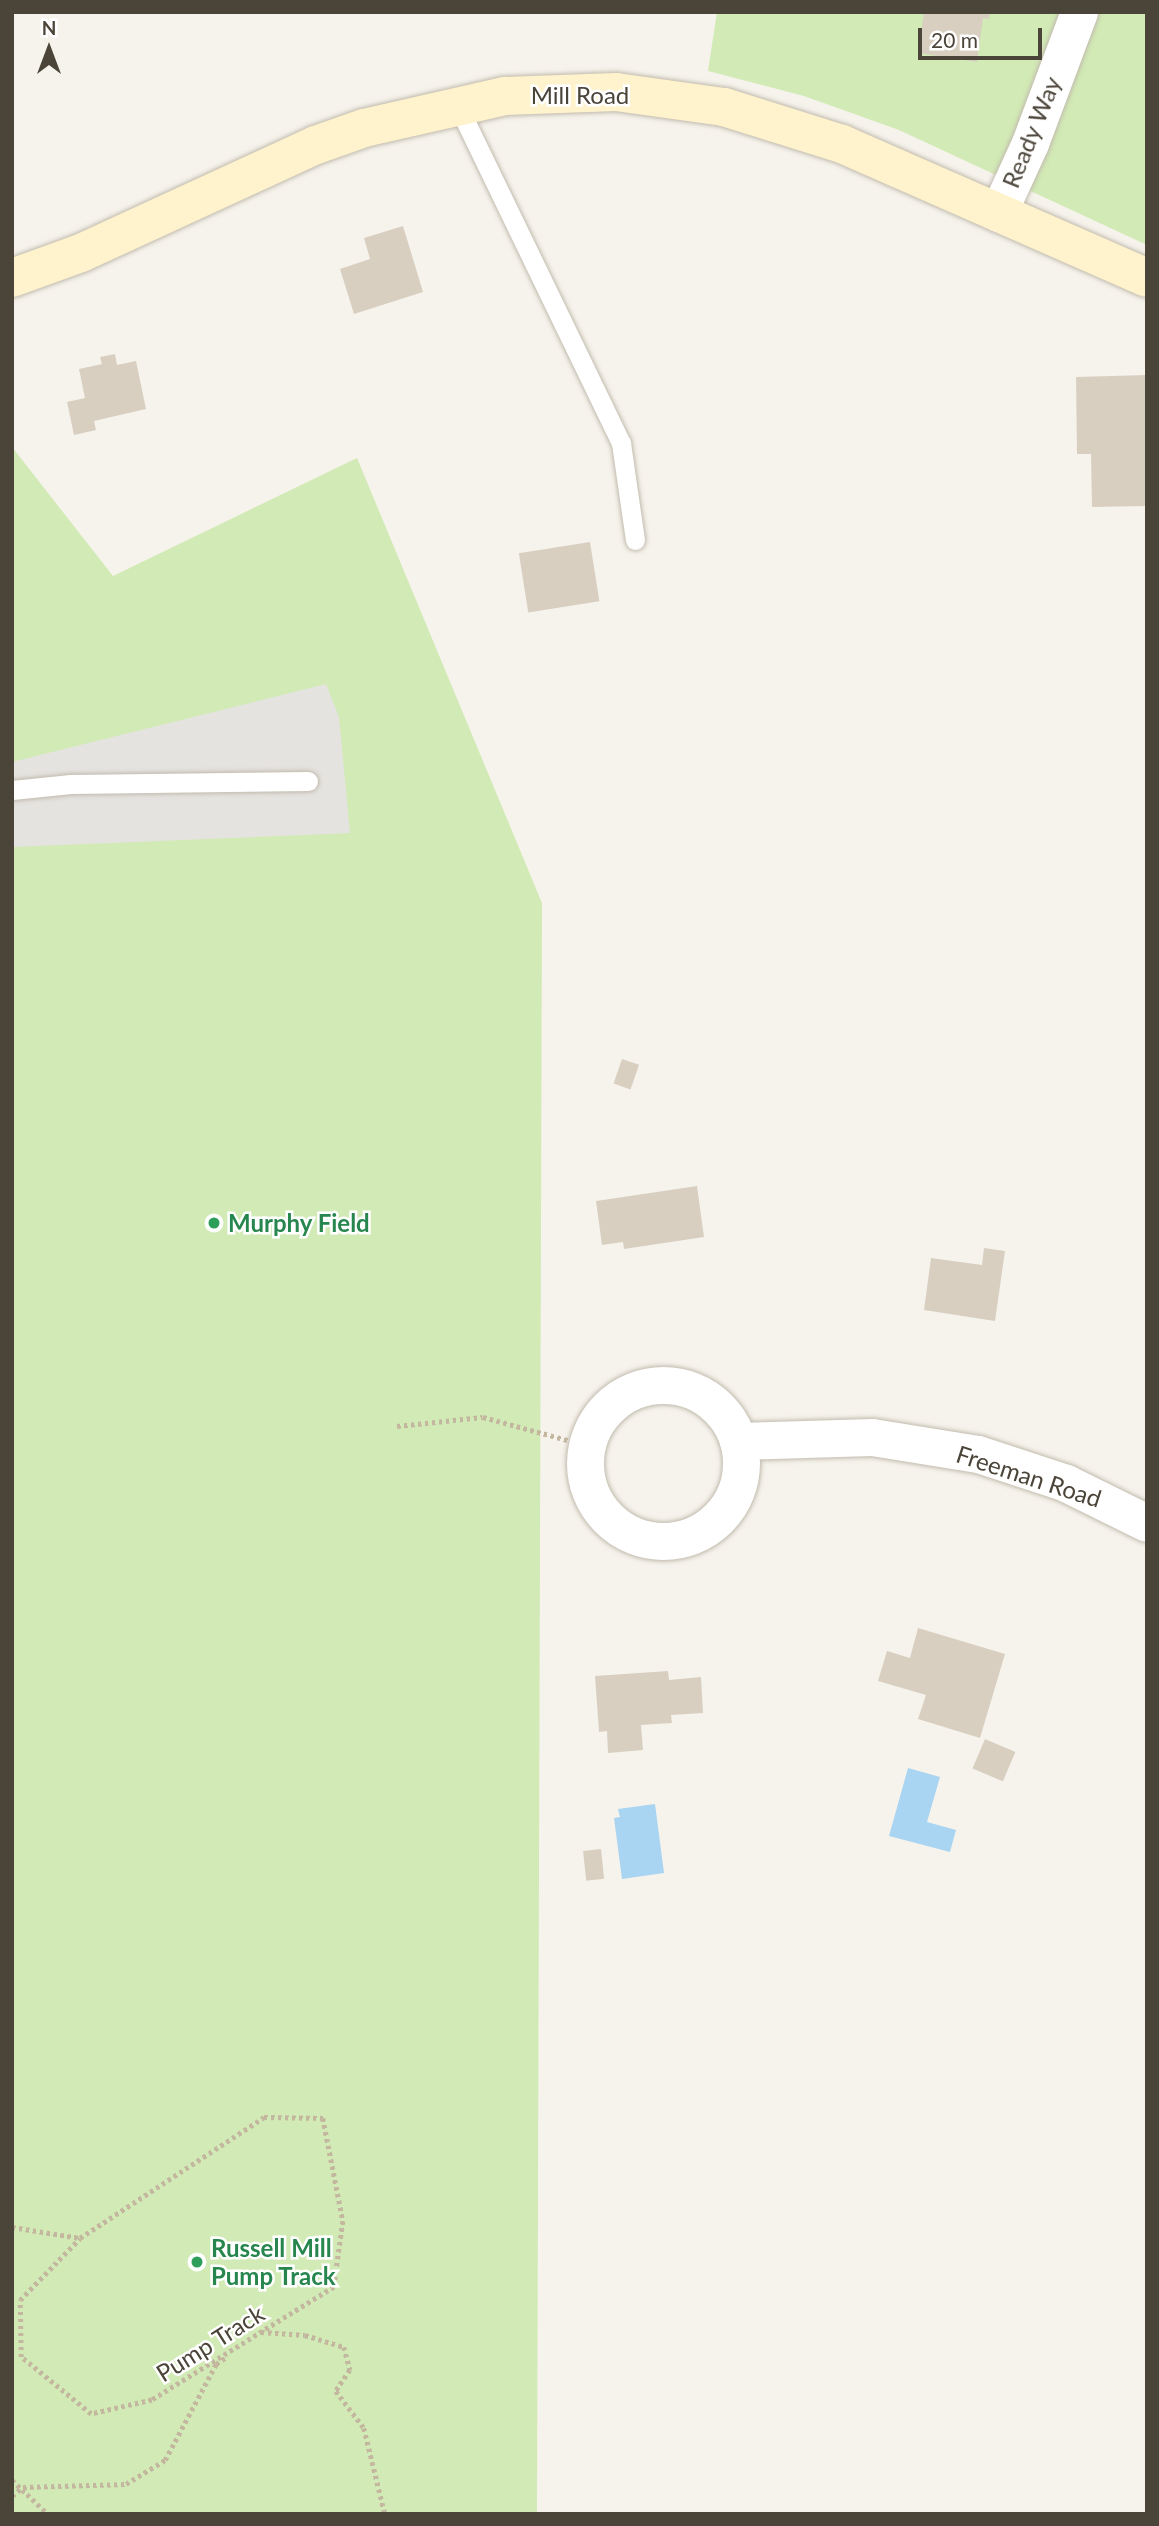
<!DOCTYPE html>
<html>
<head>
<meta charset="utf-8">
<style>
  body { margin:0 }
  #map { position:relative; width:1159px; height:2526px; overflow:hidden; background:#f6f3ec; font-family:Lato,sans-serif }
  div>[style] { position:absolute }
  [style*='--x'] { left:calc(var(--x)*1px); top:calc(var(--y)*1px); width:calc(var(--w)*1px); rotate:calc(var(--a)*1deg) }
  .green>* { inset:0; background:#d2eab5 }
  .parking>* { inset:0; background:#e5e3e0 }
  .water>* { inset:0; background:#a9d4f2 }
  .building>* { inset:0; background:#d8cfc1; transform-origin:0 0 }
  .path>* { height:4.5px; margin-top:-2.25px; transform-origin:0; background:repeating-linear-gradient(90deg,#c4b79f 0 3.5px,transparent 0 7px) }
  .roads { filter:drop-shadow(0 0 2px #c2bbae) drop-shadow(0 0 2px #c2bbae) }
  .service>* { height:19px; margin:-9.5px; padding:0 9.5px; transform-origin:9.5px; border-radius:9.5px; background:#fff }
  .minor>* { height:37px; margin:-18.5px; padding:0 18.5px; transform-origin:18.5px; border-radius:18.5px; background:#fff }
  .minor>.ring { margin:-18.5px; padding:0; box-sizing:content-box; background:none; border:37px solid #fff; border-radius:50% }
  .secondary>* { height:38px; margin:-19px; padding:0 19px; transform-origin:19px; border-radius:19px; background:#fff3cd }
  .dots>* { width:19px; height:19px; translate:-50% -50%; box-sizing:border-box; border:4px solid #fff; border-radius:50% }
  span { translate:-50% -50%; white-space:nowrap; text-align:center; line-height:1.15; -webkit-text-stroke:5px #fff; paint-order:stroke }
  .street-label { font-size:24px; color:#4b4439 }
  .leisure-label { font-size:24px; color:#27864d; font-weight:700 }
  .left { translate:0 -50%; text-align:left }
  .frame { position:absolute; inset:0; border:14px solid #4b4439; pointer-events:none }
  .north { position:absolute; left:14px; top:14px; width:70px; height:70px; -webkit-text-stroke:5px #fff; paint-order:stroke; rotate:0deg; font-size:19px; font-weight:700; line-height:28px; text-align:center; color:#4b4439 }
  .north::after { content:''; display:block; margin:auto; width:24px; height:32px; background:#4b4439; clip-path:polygon(50% 0,100% 100%,50% 72%,0 100%) }
  .scale { position:absolute; left:918px; top:28px; width:124px; height:32px; box-sizing:border-box; border:4px solid #4b4439; border-top:0; padding-left:9px; font-size:21px; line-height:24px; white-space:nowrap; color:#4b4439; -webkit-text-stroke:5px #fff; paint-order:stroke }
</style>
</head>
<body>
<div id="map">
  <div class="green">
    <div style="clip-path:polygon(717px 12px,1147px 12px,1147px 245px,899px 130px,804px 96px,708px 71px)"></div>
    <div style="clip-path:polygon(12px 447px,113px 576px,357px 458px,542px 903px,537px 2514px,12px 2514px)"></div>
  </div>
  <div class="parking">
    <div style="clip-path:polygon(326px 684px,339px 717px,350px 833px,12px 847px,12px 762px)"></div>
  </div>
  <div class="water">
    <div style="clip-path:polygon(908px 1768px,940px 1777px,927px 1822px,956px 1830px,950px 1852px,889px 1836px)"></div>
    <div style="clip-path:polygon(655px 1804px,664px 1873px,622px 1879px,614px 1818px,620px 1817px,618px 1809px)"></div>
  </div>
  <div class="building">
    <div style="clip-path:polygon(924px 12px,990px 12px,989px 19px,983px 18px,977px 62px,918px 53px)"></div>
    <div style="clip-path:polygon(403px 226px,423px 292px,354px 314px,340px 269px,370px 259px,364px 238px)"></div>
    <div style="clip-path:polygon(115px 354px,117px 365px,136px 361px,146px 409px,94px 421px,96px 430px,74px 435px,67px 402px,85px 398px,79px 369px,102px 364px,100px 357px)"></div>
    <div style="clip-path:polygon(1147px 375px,1147px 506px,1092px 507px,1091px 454px,1077px 454px,1076px 377px)"></div>
    <div style="left:590px;top:542px;width:60px;height:72px;rotate:81deg"></div>
    <div style="left:622px;top:1059px;width:18px;height:26px;rotate:19deg"></div>
    <div style="clip-path:polygon(697px 1186px,704px 1237px,624px 1249px,623px 1242px,602px 1245px,596px 1201px)"></div>
    <div style="clip-path:polygon(984px 1248px,1005px 1251px,995px 1321px,924px 1310px,931px 1258px,982px 1265px)"></div>
    <div style="clip-path:polygon(918px 1628px,1005px 1654px,980px 1738px,918px 1719px,926px 1695px,878px 1681px,887px 1651px,910px 1658px)"></div>
    <div style="clip-path:polygon(668px 1671px,669px 1680px,701px 1677px,703px 1713px,671px 1715px,672px 1723px,641px 1725px,643px 1750px,608px 1753px,607px 1731px,599px 1732px,595px 1676px)"></div>
    <div style="left:985px;top:1739px;width:33px;height:32px;rotate:23deg"></div>
    <div style="left:601px;top:1849px;width:30px;height:18px;rotate:84deg"></div>
  </div>
  <div class="path">
    <div style="--x:397;--y:1426;--w:86;--a:-6"></div>
    <div style="--x:483;--y:1417;--w:107;--a:15.2"></div>
    <div style="--x:12;--y:2227;--w:69;--a:9.2"></div>
    <div style="--x:80;--y:2238;--w:220;--a:-33.3"></div>
    <div style="--x:264;--y:2117;--w:59;--a:1"></div>
    <div style="--x:323;--y:2118;--w:105;--a:79"></div>
    <div style="--x:343;--y:2221;--w:67;--a:97.8"></div>
    <div style="--x:334;--y:2287;--w:214;--a:148.2"></div>
    <div style="--x:152;--y:2400;--w:63;--a:167.1"></div>
    <div style="--x:91;--y:2414;--w:90;--a:-140.8"></div>
    <div style="--x:21;--y:2357;--w:57;--a:-91"></div>
    <div style="--x:20;--y:2300;--w:86;--a:-45.9"></div>
    <div style="--x:261;--y:2332;--w:44;--a:3.9"></div>
    <div style="--x:305;--y:2335;--w:41;--a:17.1"></div>
    <div style="--x:344;--y:2347;--w:24;--a:75"></div>
    <div style="--x:350;--y:2370;--w:25;--a:124"></div>
    <div style="--x:336;--y:2391;--w:46;--a:52.9"></div>
    <div style="--x:364;--y:2428;--w:89;--a:76.3"></div>
    <div style="--x:12;--y:2480;--w:50;--a:43.4"></div>
    <div style="--x:12;--y:2496;--w:14;--a:-39"></div>
    <div style="--x:23;--y:2487;--w:103;--a:-1.7"></div>
    <div style="--x:126;--y:2484;--w:46;--a:-31.6"></div>
    <div style="--x:165;--y:2460;--w:109;--a:-62"></div>
    <div style="--x:216;--y:2364;--w:14;--a:-34"></div>
  </div>
  <div class="roads">
    <div class="service">
      <div style="--x:457;--y:104;--w:377;--a:64.2"></div>
      <div style="--x:621;--y:443;--w:98;--a:81.8"></div>
      <div style="--x:12;--y:790;--w:59;--a:-5.8"></div>
      <div style="--x:71;--y:784;--w:237;--a:-0.7"></div>
    </div>
    <div class="minor">
      <div style="--x:998;--y:213;--w:77;--a:-65.4"></div>
      <div style="--x:1030;--y:143;--w:140;--a:-69.5"></div>
      <div class="ring" style="left:585px;top:1385px;width:119px;height:119px"></div>
      <div style="--x:738;--y:1441;--w:134;--a:-1.7"></div>
      <div style="--x:872;--y:1437;--w:107;--a:9.1"></div>
      <div style="--x:978;--y:1454;--w:93;--a:18.2"></div>
      <div style="--x:1066;--y:1483;--w:90;--a:26.3"></div>
    </div>
    <div class="secondary">
      <div style="--x:12;--y:278;--w:73;--a:-19.9"></div>
      <div style="--x:81;--y:253;--w:259;--a:-24.7"></div>
      <div style="--x:316;--y:145;--w:51;--a:-19.5"></div>
      <div style="--x:364;--y:128;--w:145;--a:-12.8"></div>
      <div style="--x:505;--y:96;--w:111;--a:-2.1"></div>
      <div style="--x:616;--y:92;--w:109;--a:7.9"></div>
      <div style="--x:724;--y:107;--w:124;--a:17.4"></div>
      <div style="--x:842;--y:144;--w:333;--a:23.7"></div>
    </div>
  </div>
  <div class="dots">
    <div style="left:214px;top:1223px;background:#2e9e5b"></div>
    <div style="left:197px;top:2262px;background:#2e9e5b"></div>
  </div>
  <div class="street-label">
    <span style="left:580px;top:95px">Mill Road</span>
    <span style="left:1031px;top:132px;rotate:-68deg">Ready Way</span>
    <span style="left:1029px;top:1476px;rotate:18deg">Freeman Road</span>
    <span style="left:210px;top:2343px;rotate:-32deg">Pump Track</span>
  </div>
  <div class="leisure-label">
    <span class="left" style="left:228px;top:1223px">Murphy Field</span>
    <span class="left" style="left:211px;top:2262px">Russell Mill<br>Pump Track</span>
  </div>
  <div class="frame"></div>
  <div class="north">N</div>
  <div class="scale">20 m</div>
</div>
</body>
</html>
